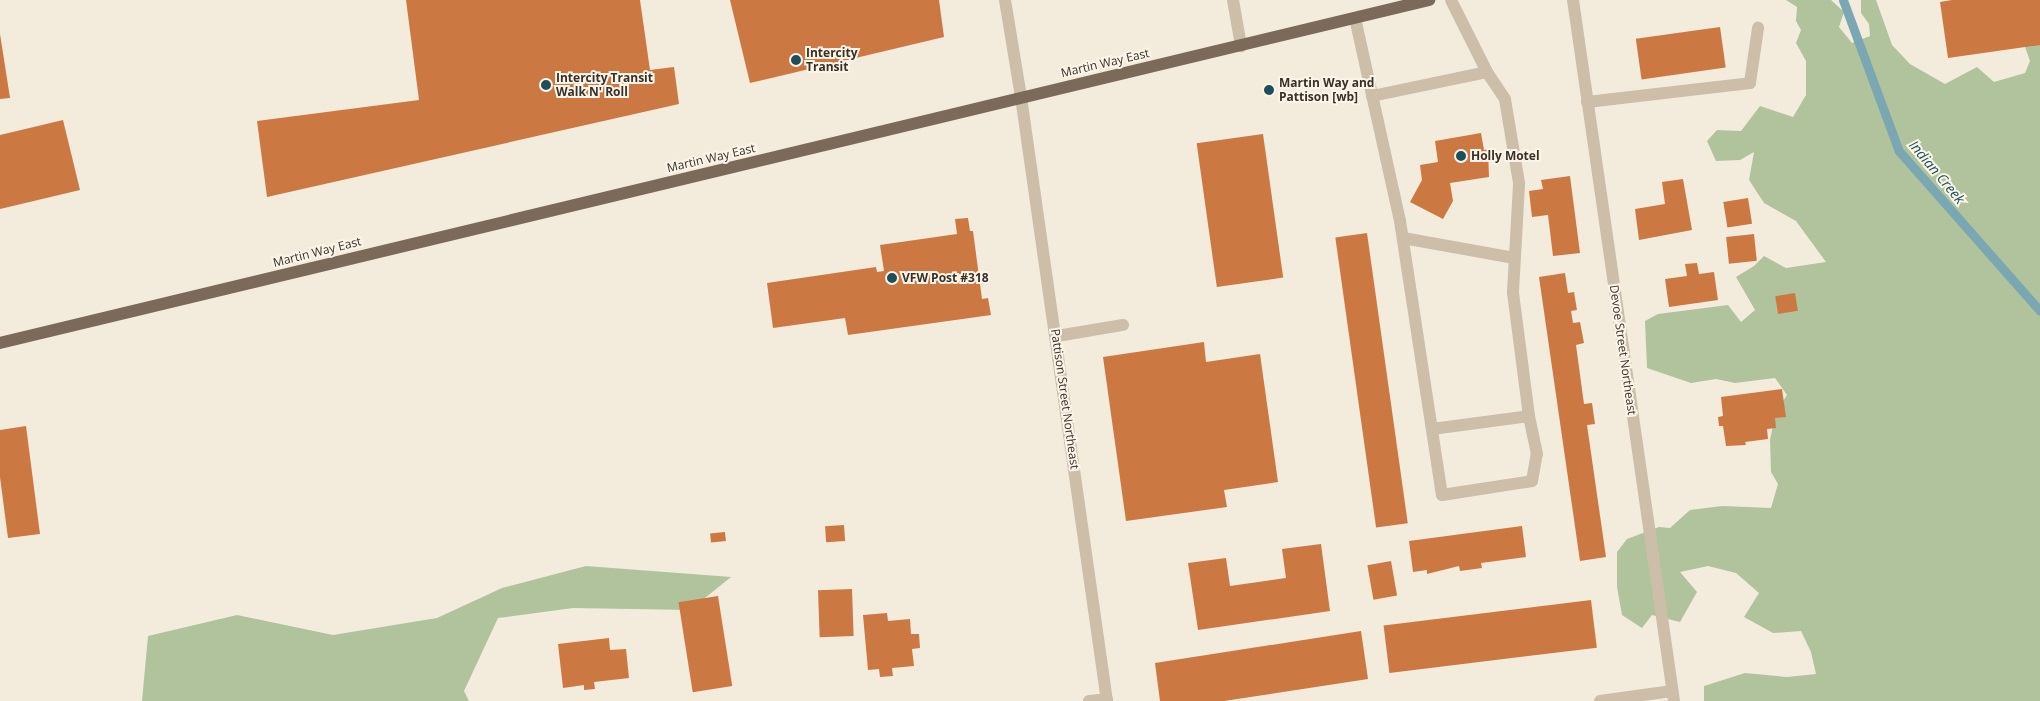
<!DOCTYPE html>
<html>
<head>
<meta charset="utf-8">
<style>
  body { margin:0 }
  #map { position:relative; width:2040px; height:701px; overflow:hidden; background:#f3ecdd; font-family:"Open Sans",sans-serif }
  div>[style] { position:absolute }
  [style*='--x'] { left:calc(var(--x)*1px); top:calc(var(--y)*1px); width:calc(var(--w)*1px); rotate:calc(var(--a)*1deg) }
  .green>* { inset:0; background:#b0c39c }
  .stream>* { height:9px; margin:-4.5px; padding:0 4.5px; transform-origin:4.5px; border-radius:4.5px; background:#7aa7b2 }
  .building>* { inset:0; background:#cb7843; transform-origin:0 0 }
  .service>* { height:12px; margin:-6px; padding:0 6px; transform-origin:6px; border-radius:6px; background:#ccbea8 }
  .minor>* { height:12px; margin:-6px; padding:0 6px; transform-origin:6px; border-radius:6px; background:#ccbea8 }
  .tertiary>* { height:12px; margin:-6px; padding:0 6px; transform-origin:6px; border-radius:6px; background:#ccbea8 }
  .primary>* { height:12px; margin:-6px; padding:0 6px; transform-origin:6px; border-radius:6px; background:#7b6959 }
  .dots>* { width:14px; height:14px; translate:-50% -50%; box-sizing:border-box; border:2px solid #fbf5e9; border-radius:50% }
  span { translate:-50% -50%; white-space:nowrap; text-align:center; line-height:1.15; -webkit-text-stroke:4px #fbf5e9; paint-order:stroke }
  .poi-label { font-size:12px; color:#393028; font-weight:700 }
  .left { translate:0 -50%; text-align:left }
  .street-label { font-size:12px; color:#393028 }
  .water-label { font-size:14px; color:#1c4f5c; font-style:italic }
</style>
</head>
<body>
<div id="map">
  <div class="green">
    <div style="clip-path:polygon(1786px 0,1831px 0,1844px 12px,1839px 27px,1852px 43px,1870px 36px,1869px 24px,1861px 13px,1861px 0,1876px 0,1892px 45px,1910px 64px,1945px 84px,1977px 67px,1994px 82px,2025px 73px,2030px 61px,2023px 41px,2040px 35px,2040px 701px,1704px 701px,1704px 686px,1745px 673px,1787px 677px,1816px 674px,1811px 652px,1801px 631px,1773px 633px,1744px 617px,1759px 593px,1736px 573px,1708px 566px,1680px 572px,1697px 592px,1680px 622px,1652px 615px,1642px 628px,1622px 615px,1617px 587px,1617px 552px,1627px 539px,1659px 527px,1670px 528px,1690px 510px,1722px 506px,1771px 508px,1778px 484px,1771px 472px,1770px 440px,1776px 412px,1787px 395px,1775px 378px,1735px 383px,1716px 379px,1691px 383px,1647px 368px,1645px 321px,1658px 314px,1728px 305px,1741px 322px,1755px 310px,1736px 277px,1754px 266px,1764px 256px,1786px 268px,1826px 262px,1796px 221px,1764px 203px,1749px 180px,1754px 152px,1740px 160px,1716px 161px,1707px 141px,1717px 130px,1741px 131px,1760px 106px,1793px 117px,1806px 95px,1806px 61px,1796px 43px,1801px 30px,1796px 21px,1797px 7px)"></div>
    <div style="clip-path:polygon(586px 566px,731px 577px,690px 610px,573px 608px,498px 618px,464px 691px,469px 701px,142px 701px,148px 636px,237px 615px,333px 635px,437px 618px,502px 588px)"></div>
  </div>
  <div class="stream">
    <div style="--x:1843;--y:0;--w:161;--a:69.7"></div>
    <div style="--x:1899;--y:151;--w:213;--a:48.6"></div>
  </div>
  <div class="building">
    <div style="clip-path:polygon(406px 0,640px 0,650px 70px,674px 67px,679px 104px,267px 197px,257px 121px,419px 100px)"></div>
    <div style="clip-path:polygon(730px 0,939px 0,944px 37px,750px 83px)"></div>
    <div style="clip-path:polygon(1952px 0,2040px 0,2040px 45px,1948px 58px,1940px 2px)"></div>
    <div style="left:1720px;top:27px;width:41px;height:85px;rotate:82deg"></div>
    <div style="clip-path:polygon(0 34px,10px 98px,0 99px)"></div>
    <div style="clip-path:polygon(63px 120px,80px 190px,0 209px,0 135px)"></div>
    <div style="clip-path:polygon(1481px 133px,1484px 150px,1488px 149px,1489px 177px,1450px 183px,1453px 201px,1443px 219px,1410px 202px,1422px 180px,1420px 165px,1438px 162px,1435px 141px)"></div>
    <div style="left:1263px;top:134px;width:145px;height:67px;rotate:82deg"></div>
    <div style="clip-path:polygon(1570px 176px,1580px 253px,1553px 256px,1548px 215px,1532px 217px,1529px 191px,1543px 189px,1541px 180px)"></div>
    <div style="clip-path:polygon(1683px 179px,1692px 230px,1639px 240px,1635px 209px,1665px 204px,1662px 182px)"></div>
    <div style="left:1748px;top:198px;width:26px;height:25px;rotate:81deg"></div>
    <div style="clip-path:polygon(968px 218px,970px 231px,973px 231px,982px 299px,988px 298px,991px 315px,848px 335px,845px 318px,773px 328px,767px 283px,876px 267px,877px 272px,884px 271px,880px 245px,957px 234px,955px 219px)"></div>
    <div style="left:1367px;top:233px;width:293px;height:32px;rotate:82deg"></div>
    <div style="left:1754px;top:234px;width:27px;height:28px;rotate:84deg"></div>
    <div style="clip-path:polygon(1697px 263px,1699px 274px,1714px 272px,1718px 300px,1669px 307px,1665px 279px,1687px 276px,1685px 264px)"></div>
    <div style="clip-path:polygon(1565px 273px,1568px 293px,1574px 292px,1577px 310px,1571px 311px,1573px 323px,1580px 322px,1584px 343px,1576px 345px,1584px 404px,1592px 403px,1595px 424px,1587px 425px,1606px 557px,1580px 561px,1539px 277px)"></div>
    <div style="left:1795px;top:293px;width:18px;height:20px;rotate:81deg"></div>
    <div style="clip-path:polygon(1204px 342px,1206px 362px,1260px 354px,1278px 482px,1224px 490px,1227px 507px,1126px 521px,1103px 357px)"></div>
    <div style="clip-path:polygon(1782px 389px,1786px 417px,1775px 418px,1776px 428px,1767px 429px,1768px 439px,1745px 442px,1746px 445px,1726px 446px,1723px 426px,1719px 426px,1718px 417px,1723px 416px,1721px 397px)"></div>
    <div style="clip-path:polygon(26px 426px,40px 534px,8px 538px,0 477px,0 430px)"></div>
    <div style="left:844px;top:525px;width:16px;height:19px;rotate:86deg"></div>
    <div style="clip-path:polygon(1522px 526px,1526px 557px,1481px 563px,1482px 568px,1460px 571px,1459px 566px,1427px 574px,1427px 570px,1413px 572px,1409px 541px)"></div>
    <div style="left:725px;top:532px;width:9px;height:15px;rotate:84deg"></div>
    <div style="clip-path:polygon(1321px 544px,1330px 611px,1198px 630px,1188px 563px,1226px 558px,1230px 586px,1286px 578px,1282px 549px)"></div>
    <div style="left:1391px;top:561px;width:35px;height:24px;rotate:80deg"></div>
    <div style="left:852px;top:589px;width:47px;height:34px;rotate:88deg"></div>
    <div style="left:718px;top:596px;width:91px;height:40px;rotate:81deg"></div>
    <div style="left:1591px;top:600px;width:48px;height:209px;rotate:83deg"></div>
    <div style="clip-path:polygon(887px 613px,888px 621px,910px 619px,911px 634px,919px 634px,920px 648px,912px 649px,914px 666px,892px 668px,893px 676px,880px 677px,879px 669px,868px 670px,863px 615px)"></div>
    <div style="clip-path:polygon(1361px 631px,1368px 679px,1224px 701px,1160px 701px,1155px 663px)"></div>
    <div style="clip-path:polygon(609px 638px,610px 650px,626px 649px,629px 678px,594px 682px,595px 689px,584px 690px,584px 685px,563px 688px,558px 644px)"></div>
  </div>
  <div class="service">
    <div style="--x:1233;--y:0;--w:47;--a:80.1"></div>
    <div style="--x:1355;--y:18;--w:208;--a:77.5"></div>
    <div style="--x:1400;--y:221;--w:277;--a:81.3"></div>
    <div style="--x:1442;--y:495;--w:91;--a:-8.8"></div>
    <div style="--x:1532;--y:481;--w:27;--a:-80"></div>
    <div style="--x:1537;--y:454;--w:39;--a:-102"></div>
    <div style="--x:1529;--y:416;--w:125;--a:-97.4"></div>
    <div style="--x:1513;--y:292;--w:109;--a:-86.8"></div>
    <div style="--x:1519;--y:183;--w:85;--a:-99.5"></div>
    <div style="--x:1505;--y:99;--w:32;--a:-124"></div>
    <div style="--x:1487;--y:72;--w:80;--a:-116.6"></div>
    <div style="--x:1372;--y:96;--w:117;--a:-11.8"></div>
    <div style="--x:1587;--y:102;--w:164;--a:-6.6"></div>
    <div style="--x:1750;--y:83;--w:56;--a:-81.7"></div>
    <div style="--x:1403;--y:238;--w:113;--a:10.2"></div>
    <div style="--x:1057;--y:336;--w:67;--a:-9.5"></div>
    <div style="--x:1432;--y:429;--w:98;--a:-7.6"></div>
    <div style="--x:1600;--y:701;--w:73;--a:-7.9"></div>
  </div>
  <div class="minor">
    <div style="--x:1573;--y:0;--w:708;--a:81.8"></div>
    <div style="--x:1021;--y:97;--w:610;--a:81.9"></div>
    <div style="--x:1089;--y:701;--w:18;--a:-6"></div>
  </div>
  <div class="tertiary">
    <div style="--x:1005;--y:0;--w:98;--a:80.6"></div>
  </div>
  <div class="primary">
    <div style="--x:0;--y:343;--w:1470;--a:-13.5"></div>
  </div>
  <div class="dots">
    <div style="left:796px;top:60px;background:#1c4f5c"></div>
    <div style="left:546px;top:85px;background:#1c4f5c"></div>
    <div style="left:1269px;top:90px;background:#1c4f5c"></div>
    <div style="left:1461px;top:156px;background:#1c4f5c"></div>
    <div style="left:892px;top:278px;background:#1c4f5c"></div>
  </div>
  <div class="poi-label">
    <span class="left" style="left:806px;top:60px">Intercity<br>Transit</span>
    <span class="left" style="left:556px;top:85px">Intercity Transit<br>Walk N' Roll</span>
    <span class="left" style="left:1279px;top:90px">Martin Way and<br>Pattison [wb]</span>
    <span class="left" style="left:1471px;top:156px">Holly Motel</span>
    <span class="left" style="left:902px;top:278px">VFW Post #318</span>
  </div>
  <div class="street-label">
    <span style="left:1105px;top:63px;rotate:-13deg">Martin Way East</span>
    <span style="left:711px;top:158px;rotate:-13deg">Martin Way East</span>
    <span style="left:317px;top:252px;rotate:-14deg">Martin Way East</span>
    <span style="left:1623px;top:350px;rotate:82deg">Devoe Street Northeast</span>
    <span style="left:1065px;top:399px;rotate:82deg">Pattison Street Northeast</span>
  </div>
  <div class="water-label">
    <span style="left:1937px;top:172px;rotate:50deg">Indian Creek</span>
  </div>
</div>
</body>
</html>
